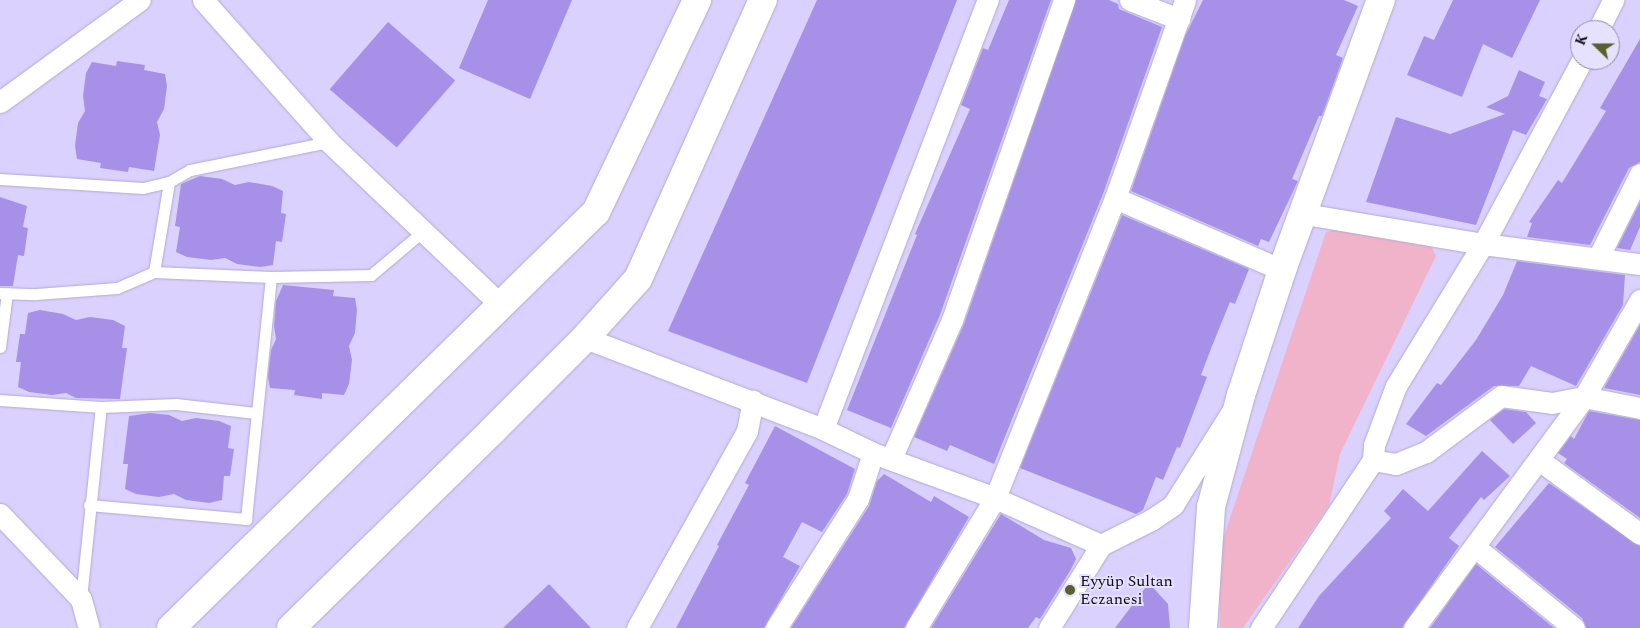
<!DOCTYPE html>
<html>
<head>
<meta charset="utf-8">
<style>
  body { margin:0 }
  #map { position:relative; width:1640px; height:628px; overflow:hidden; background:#dad1fe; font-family:Spectral,serif }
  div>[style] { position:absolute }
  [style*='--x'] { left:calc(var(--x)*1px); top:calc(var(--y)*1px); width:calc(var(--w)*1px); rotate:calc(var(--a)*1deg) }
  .green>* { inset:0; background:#f1b3ca }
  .building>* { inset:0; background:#a791e8; transform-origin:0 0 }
  .roads { filter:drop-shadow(0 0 1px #b3a9d4) drop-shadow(0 0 1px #b3a9d4) }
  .lane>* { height:11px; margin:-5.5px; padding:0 5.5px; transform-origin:5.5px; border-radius:5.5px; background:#fff }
  .street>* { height:21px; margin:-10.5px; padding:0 10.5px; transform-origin:10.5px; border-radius:10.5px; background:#fff }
  .secondary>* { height:28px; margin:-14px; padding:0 14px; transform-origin:14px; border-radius:14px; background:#fff }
  .dots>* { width:14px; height:14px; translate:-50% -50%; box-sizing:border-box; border:2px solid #e6e1fc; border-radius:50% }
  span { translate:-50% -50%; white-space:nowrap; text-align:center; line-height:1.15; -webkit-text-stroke:4px #e6e1fc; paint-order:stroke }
  .poi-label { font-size:16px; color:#0d0917 }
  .left { translate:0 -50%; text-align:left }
  .north { position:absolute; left:1570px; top:20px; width:50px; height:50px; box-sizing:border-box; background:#e6e1fc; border:1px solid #8f8ba0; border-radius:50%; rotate:292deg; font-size:14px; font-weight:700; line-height:20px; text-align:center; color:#0d0917 }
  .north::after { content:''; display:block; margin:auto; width:18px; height:22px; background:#595f2d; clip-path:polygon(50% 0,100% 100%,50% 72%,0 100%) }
</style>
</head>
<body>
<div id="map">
  <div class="green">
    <div style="clip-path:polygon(1343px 229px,1431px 245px,1436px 256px,1340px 454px,1329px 506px,1243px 628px,1220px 628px,1219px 551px,1326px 232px)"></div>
  </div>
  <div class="building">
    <div style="clip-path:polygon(488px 0,572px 0,530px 99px,459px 68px)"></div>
    <div style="clip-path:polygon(817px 0,957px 0,807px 383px,668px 331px)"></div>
    <div style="clip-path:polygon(1009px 0,1051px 0,940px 315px,891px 428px,847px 410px,917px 235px,915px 234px,970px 109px,961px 105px,983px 48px,988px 50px)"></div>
    <div style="clip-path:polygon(1076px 0,1109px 0,1118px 4px,1119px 9px,1162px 27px,1103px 194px,994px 464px,950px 445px,947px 451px,914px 437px,964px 324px)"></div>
    <div style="clip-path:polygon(1203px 0,1344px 0,1358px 6px,1336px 55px,1343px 58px,1322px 116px,1319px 116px,1292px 179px,1298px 181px,1269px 242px,1261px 239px,1258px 246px,1131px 191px,1185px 36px)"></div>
    <div style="clip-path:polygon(1453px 0,1540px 0,1512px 58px,1483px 44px,1462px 97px,1407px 75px,1424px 36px,1434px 40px)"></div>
    <div style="left:388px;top:22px;width:89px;height:89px;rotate:41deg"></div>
    <div style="clip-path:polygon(1640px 39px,1640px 162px,1629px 168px,1590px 245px,1527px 237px,1532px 223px,1529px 222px,1558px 180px,1562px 183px,1606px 111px,1600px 108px)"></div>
    <div style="clip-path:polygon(117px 61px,145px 65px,144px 70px,165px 74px,167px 86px,164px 109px,157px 122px,160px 135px,154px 171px,129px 167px,128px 172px,100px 168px,101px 163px,77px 159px,75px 146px,78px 123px,85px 111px,83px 96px,86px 73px,92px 62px,116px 66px)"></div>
    <div style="clip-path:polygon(1519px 70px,1545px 82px,1539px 96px,1547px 99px,1526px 135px,1513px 130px,1476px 225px,1366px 202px,1396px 117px,1450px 134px,1505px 114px,1486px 107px,1508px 96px)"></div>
    <div style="clip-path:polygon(200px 176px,222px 179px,235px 185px,249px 182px,272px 186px,283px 191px,281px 213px,286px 214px,282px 242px,276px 241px,273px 265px,261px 267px,237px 264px,225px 258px,211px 260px,187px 257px,176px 252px,180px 227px,175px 226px,181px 184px)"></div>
    <div style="clip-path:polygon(0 197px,27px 206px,23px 227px,28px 228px,24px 256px,18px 255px,13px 286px,0 286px)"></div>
    <div style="clip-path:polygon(1640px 202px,1640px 227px,1630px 250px,1617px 248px)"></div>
    <div style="clip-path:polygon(1122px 215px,1249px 269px,1235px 304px,1230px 302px,1212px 346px,1201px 375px,1207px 377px,1180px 448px,1177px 447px,1163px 480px,1156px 477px,1143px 510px,1136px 514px,1020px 468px)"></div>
    <div style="clip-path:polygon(1517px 261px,1625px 275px,1623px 305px,1576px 386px,1531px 366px,1519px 386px,1494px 386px,1426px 436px,1406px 424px,1437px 383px,1441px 385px,1476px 340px,1503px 295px)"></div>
    <div style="clip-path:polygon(283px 285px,334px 290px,333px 296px,355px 298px,357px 310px,355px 333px,349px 346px,352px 360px,349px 384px,344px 395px,322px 393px,322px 399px,294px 395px,295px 390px,270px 388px,268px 377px,271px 350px,276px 339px,274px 326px,276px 301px)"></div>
    <div style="clip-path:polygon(40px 310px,63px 314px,76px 320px,90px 317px,113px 320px,125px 326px,122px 348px,127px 348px,120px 399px,76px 398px,66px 393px,52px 395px,29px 392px,18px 387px,21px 362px,16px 362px,20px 334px,25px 334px,28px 313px)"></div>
    <div style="clip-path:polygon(1640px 325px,1640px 395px,1604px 388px)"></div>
    <div style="clip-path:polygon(1504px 409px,1526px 412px,1536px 423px,1513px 444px,1490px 420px)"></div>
    <div style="clip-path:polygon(1589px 411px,1640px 420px,1640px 518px,1564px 463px,1567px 459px,1558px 453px,1571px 436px,1574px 439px)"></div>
    <div style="clip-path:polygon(150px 413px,169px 415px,182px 421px,196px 418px,219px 421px,231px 426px,228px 448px,234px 449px,230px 476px,224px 476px,222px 500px,209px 503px,186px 500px,174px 494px,159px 497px,136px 494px,125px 489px,128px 464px,123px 464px,129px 416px)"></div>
    <div style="clip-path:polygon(775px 426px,855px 469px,847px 494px,822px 532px,802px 522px,783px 557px,800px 566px,764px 628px,676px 628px,719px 546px,717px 545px,749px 485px,745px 483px)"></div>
    <div style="clip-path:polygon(1482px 451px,1510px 476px,1484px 500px,1481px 497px,1449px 538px,1459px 546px,1402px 628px,1298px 628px,1319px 596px,1391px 518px,1384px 511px,1403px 489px,1428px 511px)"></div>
    <div style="clip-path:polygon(884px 474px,931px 502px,934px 496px,969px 517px,904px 628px,791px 628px,869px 506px,877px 481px)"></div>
    <div style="clip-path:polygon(1549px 483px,1640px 546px,1640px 628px,1586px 628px,1582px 618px,1495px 547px)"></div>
    <div style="clip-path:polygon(1001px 514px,1044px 540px,1071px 548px,1076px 559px,1070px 571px,1040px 619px,1036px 617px,1028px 628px,931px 628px)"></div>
    <div style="clip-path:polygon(1476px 564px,1554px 628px,1430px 628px)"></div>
    <div style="clip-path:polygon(1149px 583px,1168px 604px,1170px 628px,1115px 628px)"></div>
    <div style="clip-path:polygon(549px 584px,591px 628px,503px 628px)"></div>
  </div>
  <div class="roads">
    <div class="lane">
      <div style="--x:0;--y:179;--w:143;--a:3.6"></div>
      <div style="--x:143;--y:188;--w:27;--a:-13"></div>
      <div style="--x:154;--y:272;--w:91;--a:-80.5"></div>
      <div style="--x:169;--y:182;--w:24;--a:-30"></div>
      <div style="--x:190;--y:170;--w:142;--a:-11.4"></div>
      <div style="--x:0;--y:293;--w:36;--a:2"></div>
      <div style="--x:36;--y:294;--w:81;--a:-4.2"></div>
      <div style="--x:117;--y:288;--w:40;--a:-23.4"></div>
      <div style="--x:154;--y:272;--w:117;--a:2.4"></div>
      <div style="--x:271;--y:277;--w:100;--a:-1.1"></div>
      <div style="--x:371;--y:275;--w:67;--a:-40.1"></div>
      <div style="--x:0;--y:347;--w:54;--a:-82.6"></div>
      <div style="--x:0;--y:400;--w:101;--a:4"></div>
      <div style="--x:101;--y:407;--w:75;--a:-2.3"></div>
      <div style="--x:176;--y:404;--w:80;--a:6.5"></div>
      <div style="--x:89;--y:505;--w:158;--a:5.1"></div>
      <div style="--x:246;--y:519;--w:243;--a:-84.1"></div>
      <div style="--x:81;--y:599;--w:193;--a:-84.1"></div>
    </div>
    <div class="street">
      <div style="--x:203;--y:0;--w:190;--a:48.4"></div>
      <div style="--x:329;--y:142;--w:237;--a:43.5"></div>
      <div style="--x:1130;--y:0;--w:53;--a:21.2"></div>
      <div style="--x:1598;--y:30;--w:34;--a:-63"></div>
      <div style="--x:0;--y:102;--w:173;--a:-36.1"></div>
      <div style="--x:1115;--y:198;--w:182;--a:23.3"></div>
      <div style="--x:1305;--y:214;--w:181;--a:9.6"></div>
      <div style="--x:1483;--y:244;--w:158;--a:7.3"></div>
      <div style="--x:1598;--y:258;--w:94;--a:-63.4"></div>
      <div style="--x:585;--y:338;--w:255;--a:20.9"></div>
      <div style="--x:823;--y:429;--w:55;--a:25.6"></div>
      <div style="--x:873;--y:453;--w:130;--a:20.2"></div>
      <div style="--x:995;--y:498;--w:116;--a:23.9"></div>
      <div style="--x:823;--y:429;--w:460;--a:-69"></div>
      <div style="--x:891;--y:459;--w:152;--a:-66.3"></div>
      <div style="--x:952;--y:320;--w:339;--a:-70.7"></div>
      <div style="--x:1373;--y:460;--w:23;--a:10"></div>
      <div style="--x:1396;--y:464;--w:32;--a:-22"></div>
      <div style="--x:1426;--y:452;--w:94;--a:-36.7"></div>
      <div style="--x:1501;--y:396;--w:51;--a:7.8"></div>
      <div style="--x:1552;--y:403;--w:33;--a:-11"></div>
      <div style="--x:1584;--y:397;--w:57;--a:11.1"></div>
      <div style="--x:1539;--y:460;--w:125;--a:36.2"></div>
      <div style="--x:0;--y:514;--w:117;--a:46.4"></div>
      <div style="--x:81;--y:599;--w:30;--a:75"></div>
      <div style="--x:1475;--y:547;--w:128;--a:39.3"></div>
      <div style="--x:637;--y:628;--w:226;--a:-60.8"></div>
      <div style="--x:747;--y:431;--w:31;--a:-79"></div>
      <div style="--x:776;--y:628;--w:153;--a:-57.6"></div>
      <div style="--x:858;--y:499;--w:48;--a:-71.9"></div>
      <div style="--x:916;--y:628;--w:152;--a:-58.7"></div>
      <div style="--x:995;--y:498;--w:323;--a:-68.2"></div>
      <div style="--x:1115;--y:198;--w:210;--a:-70.5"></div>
      <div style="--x:1049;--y:628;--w:98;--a:-57.9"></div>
      <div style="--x:1101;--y:545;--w:56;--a:-26.6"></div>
      <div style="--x:1151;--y:520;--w:27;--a:-34"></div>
      <div style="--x:1173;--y:505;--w:109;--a:-57.8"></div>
      <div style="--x:1261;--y:628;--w:202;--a:-56.3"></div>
      <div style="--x:1373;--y:460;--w:15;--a:-86"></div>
      <div style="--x:1374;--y:445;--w:63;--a:-69.6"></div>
      <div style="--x:1396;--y:386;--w:167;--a:-58.5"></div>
      <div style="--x:1483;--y:244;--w:209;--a:-61.7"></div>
      <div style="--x:1414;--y:628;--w:287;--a:-53.6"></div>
      <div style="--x:1584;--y:397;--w:112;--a:-60"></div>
    </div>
    <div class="secondary">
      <div style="--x:171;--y:628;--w:595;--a:-44.39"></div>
      <div style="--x:596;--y:212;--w:235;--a:-64.5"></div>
      <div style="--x:291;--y:628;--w:283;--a:-44.4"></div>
      <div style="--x:493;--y:430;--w:130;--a:-45"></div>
      <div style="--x:585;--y:338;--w:79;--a:-48.1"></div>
      <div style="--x:638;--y:279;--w:306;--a:-65.9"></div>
      <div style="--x:1203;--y:628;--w:121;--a:-86.2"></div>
      <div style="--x:1211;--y:507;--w:116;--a:-75"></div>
      <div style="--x:1241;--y:395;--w:132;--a:-71.8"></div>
      <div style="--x:1282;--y:270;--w:288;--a:-69.9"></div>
    </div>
  </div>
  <div class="dots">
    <div style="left:1070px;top:590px;background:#595f2d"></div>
  </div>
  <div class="poi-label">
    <span class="left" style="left:1080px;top:590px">Eyyüp Sultan<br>Eczanesi</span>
  </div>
  <div class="north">K</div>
</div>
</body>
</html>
